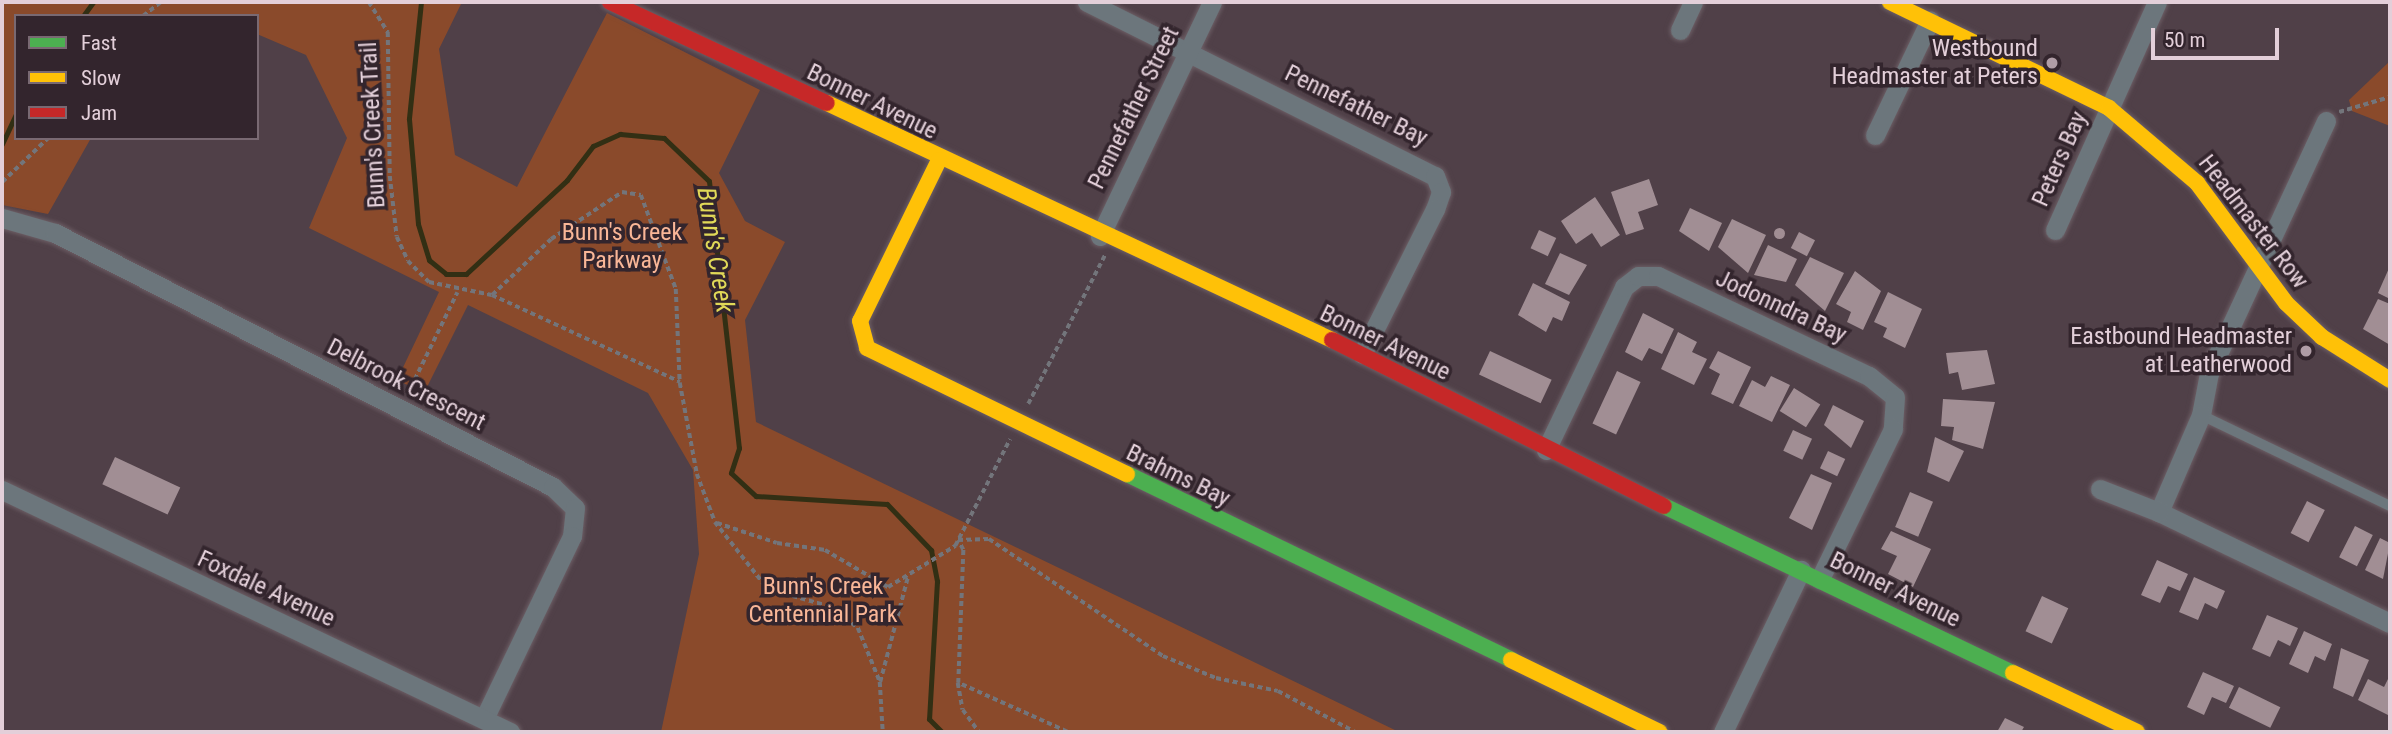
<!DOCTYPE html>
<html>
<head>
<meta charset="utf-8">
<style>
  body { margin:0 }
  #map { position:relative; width:2392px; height:734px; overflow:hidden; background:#504048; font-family:"Roboto Condensed",sans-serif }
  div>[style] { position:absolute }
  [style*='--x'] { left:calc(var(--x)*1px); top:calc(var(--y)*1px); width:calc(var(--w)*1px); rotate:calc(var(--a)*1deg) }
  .green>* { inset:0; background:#8a4a2b }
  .stream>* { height:5px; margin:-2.5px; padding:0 2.5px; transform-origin:2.5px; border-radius:2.5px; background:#322f14 }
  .building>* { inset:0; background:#a18e94; transform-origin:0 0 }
  .round { border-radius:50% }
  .path>* { height:3.5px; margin-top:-1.75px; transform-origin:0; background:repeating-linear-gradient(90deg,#73757b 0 5px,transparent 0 8.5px) }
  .roads { filter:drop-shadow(0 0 2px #6c5e65) drop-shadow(0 0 2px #6c5e65) }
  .lane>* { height:10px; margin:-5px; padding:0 5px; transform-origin:5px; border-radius:5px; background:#6c767c }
  .street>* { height:19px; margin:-9.5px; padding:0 9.5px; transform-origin:9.5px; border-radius:9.5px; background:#6c767c }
  .fast>* { height:16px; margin:-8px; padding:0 8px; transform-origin:8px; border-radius:8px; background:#4caf50 }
  .slow>* { height:16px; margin:-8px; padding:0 8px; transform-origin:8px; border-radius:8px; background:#ffc107 }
  .jam>* { height:16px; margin:-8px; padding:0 8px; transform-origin:8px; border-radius:8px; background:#c62828 }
  .dots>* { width:19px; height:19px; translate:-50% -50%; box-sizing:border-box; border:4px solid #33252d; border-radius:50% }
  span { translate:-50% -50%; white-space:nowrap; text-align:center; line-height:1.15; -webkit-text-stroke:7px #33252d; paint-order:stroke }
  .poi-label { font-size:24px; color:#e3cfd9 }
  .right { translate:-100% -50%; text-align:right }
  .street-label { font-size:24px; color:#e3cfd9 }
  .park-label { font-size:24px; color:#f9b697 }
  .water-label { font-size:26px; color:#e1d958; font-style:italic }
  .frame { position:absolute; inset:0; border:4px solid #e3cfd9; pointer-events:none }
  .legend { position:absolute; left:14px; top:14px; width:245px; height:126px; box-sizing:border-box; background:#33252d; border:2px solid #796972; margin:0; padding:9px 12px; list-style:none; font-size:21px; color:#e3cfd9 }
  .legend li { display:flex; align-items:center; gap:14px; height:35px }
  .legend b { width:35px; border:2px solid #796972 }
  .scale { position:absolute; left:2151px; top:28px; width:128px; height:32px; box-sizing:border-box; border:4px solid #e3cfd9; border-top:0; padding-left:9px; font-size:21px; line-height:24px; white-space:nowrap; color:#e3cfd9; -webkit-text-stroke:5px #33252d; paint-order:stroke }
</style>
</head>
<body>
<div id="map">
  <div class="green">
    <div style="clip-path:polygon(2px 2px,462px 2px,439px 49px,455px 155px,517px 187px,607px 13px,760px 90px,719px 173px,745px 221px,785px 242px,745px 320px,756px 422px,1399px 732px,661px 732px,699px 554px,693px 470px,648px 393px,468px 305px,424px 393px,397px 380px,439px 292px,309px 228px,347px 138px,306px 55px,257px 34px,257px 16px,16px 16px,16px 138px,91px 138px,48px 214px,2px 205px)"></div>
    <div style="clip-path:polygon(2390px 61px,2390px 126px,2352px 111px,2349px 100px)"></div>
  </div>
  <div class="stream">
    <div style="--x:421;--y:2;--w:118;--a:95.9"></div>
    <div style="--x:409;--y:119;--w:105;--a:85.1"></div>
    <div style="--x:418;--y:224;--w:38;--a:73"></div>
    <div style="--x:429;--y:260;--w:22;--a:39"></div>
    <div style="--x:446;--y:274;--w:20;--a:0"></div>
    <div style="--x:466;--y:274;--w:138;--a:-42.9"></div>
    <div style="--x:567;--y:180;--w:43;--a:-52.6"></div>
    <div style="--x:593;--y:146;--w:30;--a:-24"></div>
    <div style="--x:620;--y:134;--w:44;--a:5.2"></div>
    <div style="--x:664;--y:138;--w:62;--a:43.7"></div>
    <div style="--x:709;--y:181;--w:269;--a:83.6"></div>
    <div style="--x:739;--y:448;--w:26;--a:108"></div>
    <div style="--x:731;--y:473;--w:34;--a:43"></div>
    <div style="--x:756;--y:496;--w:131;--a:3.5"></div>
    <div style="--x:887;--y:504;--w:64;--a:46.3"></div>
    <div style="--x:931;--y:550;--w:32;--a:79"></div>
    <div style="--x:937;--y:581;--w:138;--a:93.3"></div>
    <div style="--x:929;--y:719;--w:18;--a:45"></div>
    <div style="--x:83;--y:16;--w:17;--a:-54"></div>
    <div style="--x:2;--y:144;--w:33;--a:-65"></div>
  </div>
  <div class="building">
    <div style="clip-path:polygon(1649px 179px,1658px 205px,1638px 212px,1644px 229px,1626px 235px,1611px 192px)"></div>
    <div style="clip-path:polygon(1595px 197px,1620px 235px,1601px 247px,1592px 233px,1576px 244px,1561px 221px)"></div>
    <div style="clip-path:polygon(1690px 208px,1722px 223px,1709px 251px,1679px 231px)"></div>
    <div style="clip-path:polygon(1732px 219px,1766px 235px,1748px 273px,1718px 247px)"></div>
    <div class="round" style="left:1773.5px;top:227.5px;width:11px;height:11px"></div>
    <div style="left:1539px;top:230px;width:19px;height:20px;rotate:25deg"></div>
    <div style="left:1799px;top:232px;width:18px;height:18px;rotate:27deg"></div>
    <div style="clip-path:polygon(1768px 245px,1797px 259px,1786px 282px,1754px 275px)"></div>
    <div style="clip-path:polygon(1560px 253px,1587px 265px,1569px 295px,1545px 284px)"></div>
    <div style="clip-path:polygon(1810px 257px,1844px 273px,1825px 311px,1795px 285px)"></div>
    <div style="clip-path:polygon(2390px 266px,2390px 299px,2378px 293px)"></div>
    <div style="clip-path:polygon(1855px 271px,1881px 291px,1863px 330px,1847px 322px,1851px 312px,1836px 304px)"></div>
    <div style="clip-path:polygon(1533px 283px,1570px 302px,1562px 321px,1553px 317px,1546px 332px,1518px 315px)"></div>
    <div style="clip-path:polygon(1888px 292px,1922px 309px,1905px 348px,1883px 337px,1887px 328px,1874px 322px)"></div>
    <div style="clip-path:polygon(2378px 299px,2390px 304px,2390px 345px,2363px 329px)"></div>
    <div style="clip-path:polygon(1643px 313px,1674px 329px,1662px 354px,1649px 348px,1642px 361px,1625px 352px)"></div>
    <div style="clip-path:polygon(1678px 332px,1697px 342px,1692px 352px,1707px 359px,1694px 385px,1661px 369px)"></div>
    <div style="clip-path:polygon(1987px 350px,1995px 384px,1962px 390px,1958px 372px,1949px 374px,1946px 353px)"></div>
    <div style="left:1490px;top:351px;width:68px;height:26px;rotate:25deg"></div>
    <div style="clip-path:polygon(1718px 351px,1751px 367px,1733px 404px,1711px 394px,1720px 374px,1709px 368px)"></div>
    <div style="left:1617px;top:371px;width:26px;height:58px;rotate:25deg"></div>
    <div style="clip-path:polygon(1771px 376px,1790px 385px,1772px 422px,1739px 406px,1752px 380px,1765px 387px)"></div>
    <div style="left:1794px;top:388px;width:31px;height:27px;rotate:32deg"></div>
    <div style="clip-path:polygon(1943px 399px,1995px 402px,1983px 449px,1952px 440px,1954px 427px,1941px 426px)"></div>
    <div style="clip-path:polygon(1833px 405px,1864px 421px,1851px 448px,1824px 425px)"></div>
    <div style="left:1793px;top:430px;width:21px;height:23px;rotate:25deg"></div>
    <div style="clip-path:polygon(1935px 437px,1964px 451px,1949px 482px,1927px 472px)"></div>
    <div style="left:1828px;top:451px;width:19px;height:19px;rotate:25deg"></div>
    <div style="left:115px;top:457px;width:72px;height:30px;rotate:25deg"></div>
    <div style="clip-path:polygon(1811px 474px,1832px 483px,1812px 530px,1789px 518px)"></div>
    <div style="left:1910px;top:492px;width:25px;height:38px;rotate:23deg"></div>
    <div style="left:2307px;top:501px;width:20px;height:36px;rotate:27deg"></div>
    <div style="left:2355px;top:526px;width:20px;height:35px;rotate:27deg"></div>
    <div style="clip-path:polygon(1891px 531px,1931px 549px,1913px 587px,1888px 574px,1897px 556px,1881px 549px)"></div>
    <div style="clip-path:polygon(2380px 538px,2390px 543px,2383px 579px,2365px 570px)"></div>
    <div style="clip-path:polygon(2157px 560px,2188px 574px,2180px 591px,2168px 586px,2160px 603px,2141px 595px)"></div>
    <div style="clip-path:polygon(2194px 577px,2225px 591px,2217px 609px,2205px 603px,2198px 620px,2179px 612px)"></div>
    <div style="left:2042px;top:596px;width:29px;height:39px;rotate:25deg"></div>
    <div style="clip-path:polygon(2267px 615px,2298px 628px,2290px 646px,2278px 640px,2270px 657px,2252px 649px)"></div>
    <div style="clip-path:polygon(2304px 631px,2332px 644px,2325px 661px,2315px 656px,2308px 673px,2289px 664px)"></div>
    <div style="clip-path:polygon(2341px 648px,2369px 660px,2353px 697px,2333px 688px)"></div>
    <div style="clip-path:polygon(2203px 672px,2234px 686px,2226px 703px,2212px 697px,2204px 715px,2187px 707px)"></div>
    <div style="clip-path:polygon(2390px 675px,2390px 716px,2358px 700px,2368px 679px,2384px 687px)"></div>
    <div style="left:2239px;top:687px;width:46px;height:23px;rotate:26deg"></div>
    <div style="clip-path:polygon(2005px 718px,2024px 727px,2021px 732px,1997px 732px)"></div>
  </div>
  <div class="path">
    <div style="--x:369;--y:2;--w:36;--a:58"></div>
    <div style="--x:388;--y:32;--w:144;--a:89.2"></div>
    <div style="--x:390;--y:176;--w:61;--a:83.5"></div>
    <div style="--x:397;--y:237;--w:26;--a:65"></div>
    <div style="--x:408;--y:261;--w:30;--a:45"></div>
    <div style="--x:429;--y:282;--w:64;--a:11.7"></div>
    <div style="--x:492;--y:295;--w:81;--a:-43.5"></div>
    <div style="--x:551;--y:239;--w:85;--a:-33.5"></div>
    <div style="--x:622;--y:192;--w:19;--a:9"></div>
    <div style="--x:641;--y:195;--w:100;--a:69.6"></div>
    <div style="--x:676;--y:289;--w:94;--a:87.6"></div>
    <div style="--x:680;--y:383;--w:93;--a:79.4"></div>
    <div style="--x:697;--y:474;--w:51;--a:69.4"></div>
    <div style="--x:715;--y:522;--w:85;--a:51.7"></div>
    <div style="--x:768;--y:589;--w:66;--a:15.7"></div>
    <div style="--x:832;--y:607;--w:33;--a:39"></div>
    <div style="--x:858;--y:628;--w:58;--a:67.8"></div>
    <div style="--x:880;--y:682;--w:50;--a:86.6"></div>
    <div style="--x:143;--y:16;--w:23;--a:-38"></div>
    <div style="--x:2339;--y:112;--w:53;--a:-16.4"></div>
    <div style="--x:2;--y:182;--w:64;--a:-43.7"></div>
    <div style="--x:492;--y:295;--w:207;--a:24.8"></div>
    <div style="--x:407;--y:395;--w:114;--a:-63.9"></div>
    <div style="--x:1028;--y:404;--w:168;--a:-62.7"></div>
    <div style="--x:717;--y:523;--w:63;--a:18.4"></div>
    <div style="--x:777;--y:543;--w:49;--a:8.3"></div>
    <div style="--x:825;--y:550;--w:73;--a:30.4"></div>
    <div style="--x:888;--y:587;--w:79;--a:-31.5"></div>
    <div style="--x:955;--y:546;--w:120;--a:-62.8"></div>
    <div style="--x:880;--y:682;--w:110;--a:-75.2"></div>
    <div style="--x:958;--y:683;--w:27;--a:80"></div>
    <div style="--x:963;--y:710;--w:27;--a:54"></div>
    <div style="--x:1067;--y:732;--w:120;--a:-155.8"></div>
    <div style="--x:958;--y:683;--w:133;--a:-87.8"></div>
    <div style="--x:963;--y:550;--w:11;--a:-117"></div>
    <div style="--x:958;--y:540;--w:31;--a:-2"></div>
    <div style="--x:989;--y:539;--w:210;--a:33.9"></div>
    <div style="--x:1163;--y:656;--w:57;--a:22.5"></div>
    <div style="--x:1216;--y:678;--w:63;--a:11.8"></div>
    <div style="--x:1278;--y:691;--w:87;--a:28"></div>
  </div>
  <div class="roads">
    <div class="lane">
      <div style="--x:2201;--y:415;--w:210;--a:25.7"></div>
    </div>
    <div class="street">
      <div style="--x:1087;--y:2;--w:389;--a:26.6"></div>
      <div style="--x:1435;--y:176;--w:17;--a:69"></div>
      <div style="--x:1441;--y:192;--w:18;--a:109"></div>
      <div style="--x:1435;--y:209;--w:162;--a:116.7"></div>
      <div style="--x:1680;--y:30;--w:31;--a:-65"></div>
      <div style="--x:2326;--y:121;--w:278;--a:114.9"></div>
      <div style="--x:2209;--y:373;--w:43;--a:100.8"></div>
      <div style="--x:2201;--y:415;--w:106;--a:113.4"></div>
      <div style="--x:2159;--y:512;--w:256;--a:25.7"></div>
      <div style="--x:1875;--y:135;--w:127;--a:-64.4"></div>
      <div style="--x:2;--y:218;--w:55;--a:15.8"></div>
      <div style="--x:55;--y:233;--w:559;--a:27.02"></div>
      <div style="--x:553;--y:487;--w:30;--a:44"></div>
      <div style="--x:575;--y:508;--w:28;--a:96"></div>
      <div style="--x:572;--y:536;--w:203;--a:115.7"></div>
      <div style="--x:2055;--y:230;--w:250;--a:-65.9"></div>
      <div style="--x:1100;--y:236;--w:259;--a:-64.4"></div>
      <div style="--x:1546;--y:450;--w:181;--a:-64.4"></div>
      <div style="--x:1624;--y:287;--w:18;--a:-38"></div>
      <div style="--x:1638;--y:276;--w:20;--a:0"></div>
      <div style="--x:1658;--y:276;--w:233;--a:25.4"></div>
      <div style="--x:1869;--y:376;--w:33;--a:39"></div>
      <div style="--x:1895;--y:397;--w:32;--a:94"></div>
      <div style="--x:1893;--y:429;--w:167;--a:116"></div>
      <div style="--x:2100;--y:489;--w:63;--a:21.3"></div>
      <div style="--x:2;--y:490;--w:563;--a:25.47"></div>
      <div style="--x:1723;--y:732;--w:180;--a:-64.3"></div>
    </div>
    <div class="fast">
      <div style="--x:1127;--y:474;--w:427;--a:25.8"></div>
      <div style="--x:1664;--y:506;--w:387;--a:25.6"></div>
    </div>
    <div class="slow">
      <div style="--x:1890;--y:2;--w:243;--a:25.8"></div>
      <div style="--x:2109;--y:108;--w:116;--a:40.4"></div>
      <div style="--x:2197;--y:183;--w:149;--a:53.4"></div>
      <div style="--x:2286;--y:303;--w:50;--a:43.4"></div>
      <div style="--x:2322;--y:337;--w:80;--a:32.3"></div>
      <div style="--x:827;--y:103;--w:558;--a:25.14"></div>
      <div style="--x:939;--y:160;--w:179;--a:116.1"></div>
      <div style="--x:860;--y:321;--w:28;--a:75"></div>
      <div style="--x:867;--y:348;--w:289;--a:25.9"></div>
      <div style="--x:1511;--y:660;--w:165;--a:25.9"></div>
      <div style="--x:2013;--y:673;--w:137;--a:25.4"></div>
    </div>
    <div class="jam">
      <div style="--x:610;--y:2;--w:239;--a:25"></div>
      <div style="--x:1332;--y:340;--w:371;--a:26.6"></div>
    </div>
  </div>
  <div class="dots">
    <div style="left:2052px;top:63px;background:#b09da6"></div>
    <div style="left:2306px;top:351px;background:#b09da6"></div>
  </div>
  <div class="poi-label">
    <span class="right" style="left:2038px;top:63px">Westbound<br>Headmaster at Peters</span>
    <span class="right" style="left:2292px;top:351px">Eastbound Headmaster<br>at Leatherwood</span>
  </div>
  <div class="street-label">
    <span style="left:872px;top:102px;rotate:26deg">Bonner Avenue</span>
    <span style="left:1356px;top:106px;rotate:26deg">Pennefather Bay</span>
    <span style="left:1134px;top:108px;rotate:-64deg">Pennefather Street</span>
    <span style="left:373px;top:125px;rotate:-93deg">Bunn's Creek Trail</span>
    <span style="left:2060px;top:159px;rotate:-66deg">Peters Bay</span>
    <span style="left:2253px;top:222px;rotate:52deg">Headmaster Row</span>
    <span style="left:1781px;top:307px;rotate:25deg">Jodonndra Bay</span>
    <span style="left:1385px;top:343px;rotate:26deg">Bonner Avenue</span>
    <span style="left:406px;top:385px;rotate:27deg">Delbrook Crescent</span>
    <span style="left:1178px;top:476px;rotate:26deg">Brahms Bay</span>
    <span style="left:266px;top:589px;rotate:25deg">Foxdale Avenue</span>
    <span style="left:1895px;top:590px;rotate:26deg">Bonner Avenue</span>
  </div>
  <div class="park-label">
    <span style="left:622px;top:247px">Bunn's Creek<br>Parkway</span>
    <span style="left:823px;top:601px">Bunn's Creek<br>Centennial Park</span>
  </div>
  <div class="water-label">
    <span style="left:715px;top:250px;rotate:81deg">Bunn's Creek</span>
  </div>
  <div class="frame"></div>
  <ul class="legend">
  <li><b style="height:9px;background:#4caf50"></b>Fast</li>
  <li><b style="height:9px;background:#ffc107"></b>Slow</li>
  <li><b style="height:9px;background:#c62828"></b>Jam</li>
  </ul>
  <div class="scale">50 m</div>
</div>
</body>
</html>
